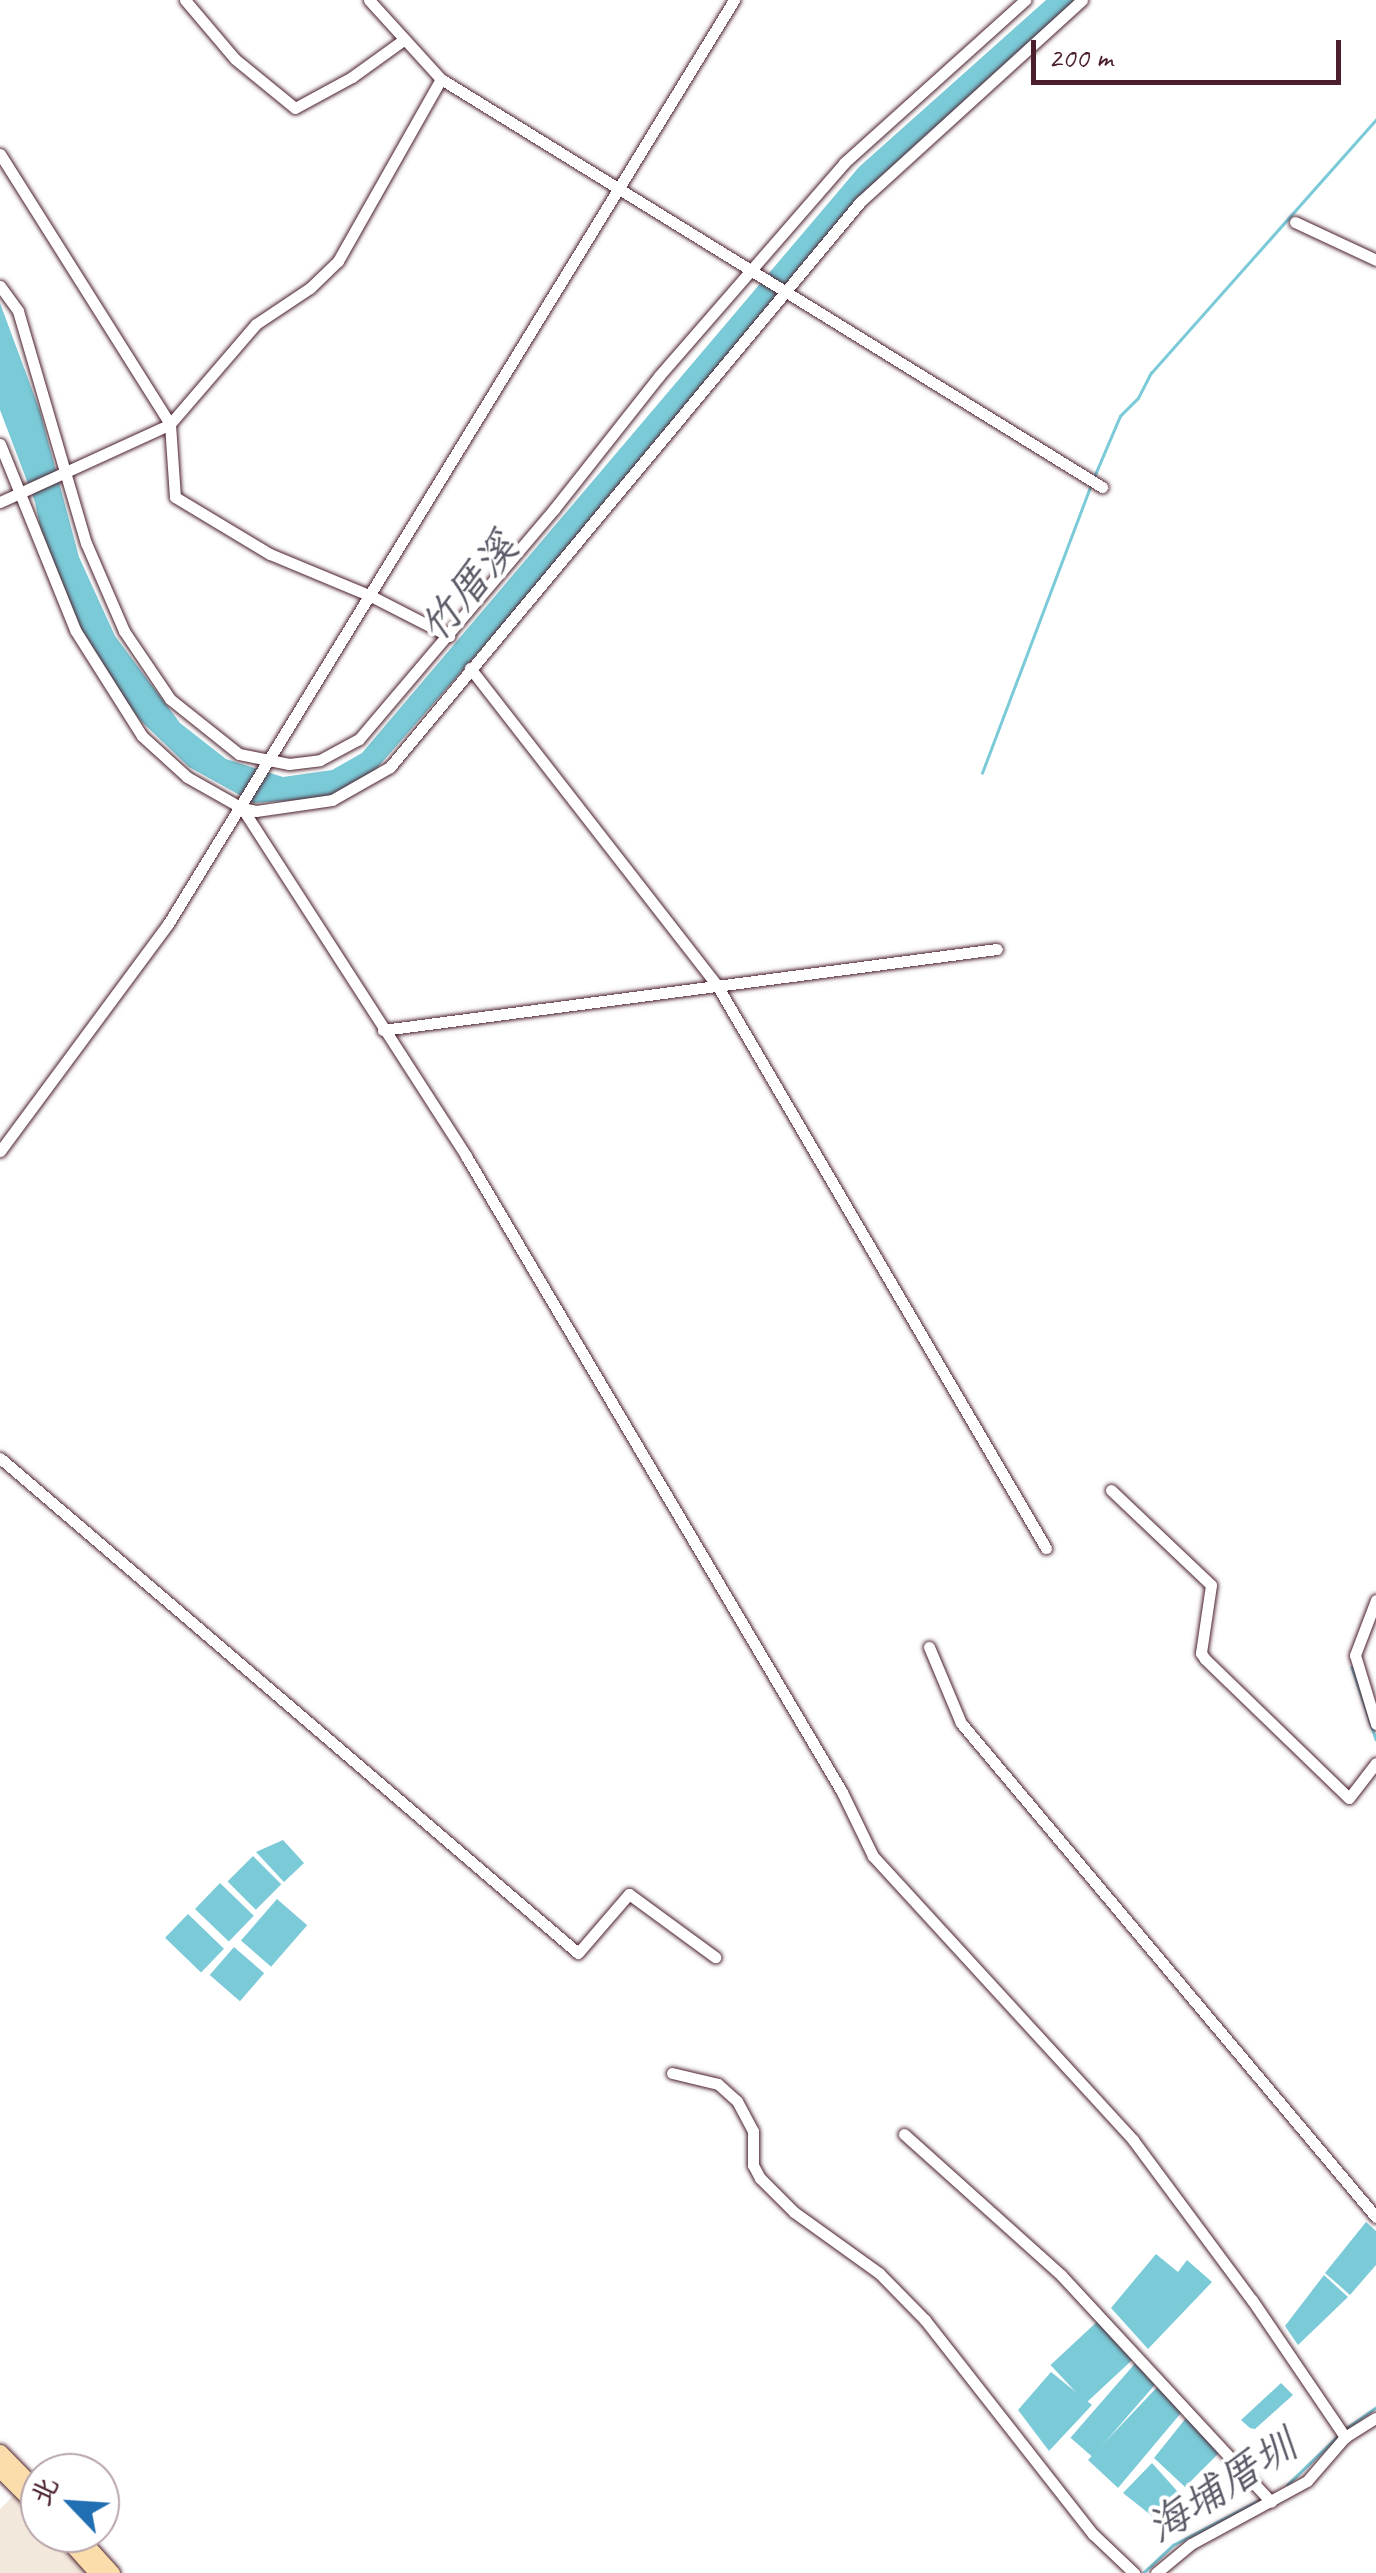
<!DOCTYPE html>
<html>
<head>
<meta charset="utf-8">
<style>
  body { margin:0 }
  #map { position:relative; width:1376px; height:2573px; overflow:hidden; background:#fff; font-family:Caveat,"LXGW WenKai TC",sans-serif }
  div>[style] { position:absolute }
  [style*='--x'] { left:calc(var(--x)*1px); top:calc(var(--y)*1px); width:calc(var(--w)*1px); rotate:calc(var(--a)*1deg) }
  .built>* { inset:0; background:#f3e8dc }
  .water>* { inset:0; background:#7bcad8; transform-origin:0 0 }
  .stream>* { height:2.5px; margin:-1.25px; padding:0 1.25px; transform-origin:1.25px; border-radius:1.25px; background:#7bcad8 }
  .roads { filter:drop-shadow(0 0 2px #4a1f2b) drop-shadow(0 0 2px #4a1f2b) }
  .minor>* { height:11px; margin:-5.5px; padding:0 5.5px; transform-origin:5.5px; border-radius:5.5px; background:#fff }
  .major>* { height:15px; margin:-7.5px; padding:0 7.5px; transform-origin:7.5px; border-radius:7.5px; background:#faddab }
  span { translate:-50% -50%; white-space:nowrap; text-align:center; line-height:1.15; -webkit-text-stroke:8px #fff; paint-order:stroke }
  .water-label { font-size:42px; color:#5b5b68; font-style:italic }
  .north { position:absolute; left:20px; top:2453px; width:100px; height:100px; box-sizing:border-box; background:#fff; border:2px solid #b7a5aa; border-radius:50%; rotate:295deg; font-size:28px; font-weight:700; line-height:40px; text-align:center; color:#4a1f2b }
  .north::after { content:''; display:block; margin:auto; width:35px; height:45px; background:#1f6fb2; clip-path:polygon(50% 0,100% 100%,50% 72%,0 100%) }
  .scale { position:absolute; left:1031px; top:40px; width:310px; height:45px; box-sizing:border-box; border:5px solid #4a1f2b; border-top:0; padding-left:12px; font-size:30px; line-height:35px; white-space:nowrap; color:#4a1f2b; -webkit-text-stroke:8px #fff; paint-order:stroke }
</style>
</head>
<body>
<div id="map">
  <div class="built">
    <div style="clip-path:polygon(16px 2493px,40px 2519px,40px 2533px,52px 2533px,88px 2573px,0 2573px,0 2509px)"></div>
  </div>
  <div class="water">
    <div style="clip-path:polygon(1046px 0,1078px 0,840px 225px,580px 536px,371px 775px,329px 798px,254px 803px,189px 767px,141px 721px,94px 660px,46px 556px,35px 502px,0 410px,0 303px,40px 411px,79px 557px,115px 636px,180px 723px,226px 759px,283px 777px,332px 770px,362px 753px,859px 167px)"></div>
    <div style="clip-path:polygon(283px 1840px,304px 1863px,284px 1882px,256px 1852px)"></div>
    <div style="left:253px;top:1856px;width:40px;height:36px;rotate:45deg"></div>
    <div style="left:220px;top:1883px;width:47px;height:36px;rotate:44deg"></div>
    <div style="left:277px;top:1899px;width:40px;height:55px;rotate:41deg"></div>
    <div style="left:188px;top:1914px;width:50px;height:33px;rotate:44deg"></div>
    <div style="left:234px;top:1947px;width:40px;height:37px;rotate:41deg"></div>
    <div style="clip-path:polygon(1366px 2222px,1376px 2231px,1376px 2265px,1350px 2295px,1325px 2273px)"></div>
    <div style="clip-path:polygon(1156px 2254px,1178px 2272px,1187px 2260px,1212px 2282px,1148px 2349px,1111px 2308px)"></div>
    <div style="clip-path:polygon(1324px 2275px,1348px 2297px,1298px 2345px,1285px 2326px)"></div>
    <div style="left:1101px;top:2318px;width:52px;height:69px;rotate:47deg"></div>
    <div style="left:1138px;top:2360px;width:29px;height:103px;rotate:41deg"></div>
    <div style="clip-path:polygon(1051px 2372px,1092px 2405px,1049px 2451px,1018px 2410px)"></div>
    <div style="clip-path:polygon(1162px 2382px,1186px 2407px,1118px 2488px,1088px 2460px)"></div>
    <div style="clip-path:polygon(1281px 2383px,1293px 2395px,1255px 2429px,1250px 2428px,1241px 2420px)"></div>
    <div style="clip-path:polygon(1190px 2413px,1224px 2448px,1185px 2487px,1154px 2458px)"></div>
    <div style="clip-path:polygon(1152px 2463px,1178px 2492px,1152px 2516px,1123px 2493px)"></div>
  </div>
  <div class="stream">
    <div style="--x:1094;--y:477;--w:66;--a:-66.9"></div>
    <div style="--x:1120;--y:416;--w:25;--a:-45"></div>
    <div style="--x:1138;--y:398;--w:28;--a:-63"></div>
    <div style="--x:1151;--y:373;--w:339;--a:-48.4"></div>
    <div style="--x:982;--y:773;--w:309;--a:-69.3"></div>
    <div style="--x:1352;--y:1667;--w:76;--a:71.6"></div>
    <div style="--x:1345;--y:2429;--w:38;--a:-35"></div>
    <div style="--x:1287;--y:2485;--w:72;--a:-43.9"></div>
    <div style="--x:1143;--y:2573;--w:41;--a:-43"></div>
    <div style="--x:1173;--y:2545;--w:102;--a:-27.6"></div>
  </div>
  <div class="roads">
    <div class="minor">
      <div style="--x:185;--y:0;--w:77;--a:49.7"></div>
      <div style="--x:235;--y:59;--w:77;--a:39.2"></div>
      <div style="--x:295;--y:108;--w:65;--a:-28.5"></div>
      <div style="--x:352;--y:77;--w:62;--a:-35.8"></div>
      <div style="--x:369;--y:0;--w:107;--a:47.7"></div>
      <div style="--x:441;--y:79;--w:777;--a:31.68"></div>
      <div style="--x:0;--y:154;--w:319;--a:57.8"></div>
      <div style="--x:170;--y:424;--w:73;--a:86.1"></div>
      <div style="--x:175;--y:497;--w:111;--a:31"></div>
      <div style="--x:270;--y:554;--w:109;--a:22.6"></div>
      <div style="--x:371;--y:596;--w:88;--a:27.1"></div>
      <div style="--x:1295;--y:222;--w:89;--a:25.1"></div>
      <div style="--x:0;--y:286;--w:31;--a:54"></div>
      <div style="--x:18;--y:311;--w:242;--a:73.7"></div>
      <div style="--x:86;--y:543;--w:96;--a:66.6"></div>
      <div style="--x:124;--y:631;--w:82;--a:55.9"></div>
      <div style="--x:170;--y:699;--w:88;--a:38.6"></div>
      <div style="--x:239;--y:754;--w:51;--a:11.3"></div>
      <div style="--x:289;--y:764;--w:31;--a:-7"></div>
      <div style="--x:320;--y:760;--w:44;--a:-28.3"></div>
      <div style="--x:359;--y:739;--w:302;--a:-49.7"></div>
      <div style="--x:554;--y:509;--w:169;--a:-51.7"></div>
      <div style="--x:659;--y:376;--w:282;--a:-49"></div>
      <div style="--x:844;--y:163;--w:244;--a:-42"></div>
      <div style="--x:0;--y:444;--w:201;--a:68"></div>
      <div style="--x:75;--y:630;--w:125;--a:57.7"></div>
      <div style="--x:142;--y:736;--w:61;--a:42.3"></div>
      <div style="--x:187;--y:777;--w:63;--a:29.4"></div>
      <div style="--x:242;--y:808;--w:14;--a:12"></div>
      <div style="--x:256;--y:811;--w:77;--a:-8.2"></div>
      <div style="--x:332;--y:800;--w:67;--a:-29.6"></div>
      <div style="--x:390;--y:767;--w:735;--a:-50.24"></div>
      <div style="--x:860;--y:202;--w:300;--a:-42.3"></div>
      <div style="--x:0;--y:502;--w:187;--a:-24.6"></div>
      <div style="--x:170;--y:424;--w:132;--a:-49.3"></div>
      <div style="--x:256;--y:324;--w:65;--a:-33.7"></div>
      <div style="--x:310;--y:288;--w:39;--a:-44"></div>
      <div style="--x:338;--y:261;--w:209;--a:-60.5"></div>
      <div style="--x:470;--y:668;--w:404;--a:52.1"></div>
      <div style="--x:718;--y:987;--w:650;--a:59.69"></div>
      <div style="--x:242;--y:808;--w:414;--a:57.2"></div>
      <div style="--x:466;--y:1156;--w:739;--a:59.41"></div>
      <div style="--x:842;--y:1792;--w:71;--a:64.2"></div>
      <div style="--x:873;--y:1856;--w:385;--a:47.5"></div>
      <div style="--x:1133;--y:2140;--w:199;--a:53.4"></div>
      <div style="--x:1252;--y:2300;--w:166;--a:55.8"></div>
      <div style="--x:383;--y:1030;--w:619;--a:-7.52"></div>
      <div style="--x:0;--y:1151;--w:282;--a:-53.5"></div>
      <div style="--x:168;--y:924;--w:1084;--a:-58.51"></div>
      <div style="--x:0;--y:1458;--w:761;--a:40.58"></div>
      <div style="--x:578;--y:1953;--w:78;--a:-49.2"></div>
      <div style="--x:629;--y:1894;--w:107;--a:36.2"></div>
      <div style="--x:1111;--y:1490;--w:138;--a:43.5"></div>
      <div style="--x:1211;--y:1585;--w:69;--a:98.4"></div>
      <div style="--x:1201;--y:1653;--w:7;--a:56"></div>
      <div style="--x:1205;--y:1659;--w:200;--a:44"></div>
      <div style="--x:1349;--y:1798;--w:44;--a:-52.4"></div>
      <div style="--x:1376;--y:1600;--w:59;--a:110.9"></div>
      <div style="--x:1355;--y:1655;--w:72;--a:73.1"></div>
      <div style="--x:929;--y:1647;--w:82;--a:67.2"></div>
      <div style="--x:961;--y:1723;--w:645;--a:49.97"></div>
      <div style="--x:672;--y:2073;--w:47;--a:13.4"></div>
      <div style="--x:718;--y:2084;--w:25;--a:42"></div>
      <div style="--x:737;--y:2101;--w:34;--a:62"></div>
      <div style="--x:753;--y:2131;--w:34;--a:90"></div>
      <div style="--x:753;--y:2165;--w:15;--a:62"></div>
      <div style="--x:760;--y:2178;--w:48;--a:45"></div>
      <div style="--x:794;--y:2212;--w:105;--a:35.7"></div>
      <div style="--x:879;--y:2273;--w:66;--a:45.6"></div>
      <div style="--x:925;--y:2320;--w:272;--a:51.9"></div>
      <div style="--x:1093;--y:2534;--w:57;--a:43.6"></div>
      <div style="--x:904;--y:2134;--w:211;--a:41.9"></div>
      <div style="--x:1061;--y:2275;--w:309;--a:47.2"></div>
      <div style="--x:1156;--y:2573;--w:45;--a:-39.6"></div>
      <div style="--x:1191;--y:2544;--w:132;--a:-28.5"></div>
      <div style="--x:1307;--y:2481;--w:58;--a:-49.2"></div>
      <div style="--x:1345;--y:2437;--w:36;--a:-32"></div>
    </div>
    <div class="major">
      <div style="--x:0;--y:2452;--w:57;--a:45.7"></div>
      <div style="--x:0;--y:2470;--w:57;--a:45"></div>
      <div style="--x:61;--y:2533;--w:54;--a:48"></div>
      <div style="--x:76;--y:2533;--w:54;--a:48"></div>
    </div>
  </div>
  <div class="water-label">
    <span style="left:469px;top:588px;rotate:-50deg">竹厝溪</span>
    <span style="left:1222px;top:2487px;rotate:-33deg">海埔厝圳</span>
  </div>
  <div class="north">北</div>
  <div class="scale">200 m</div>
</div>
</body>
</html>
